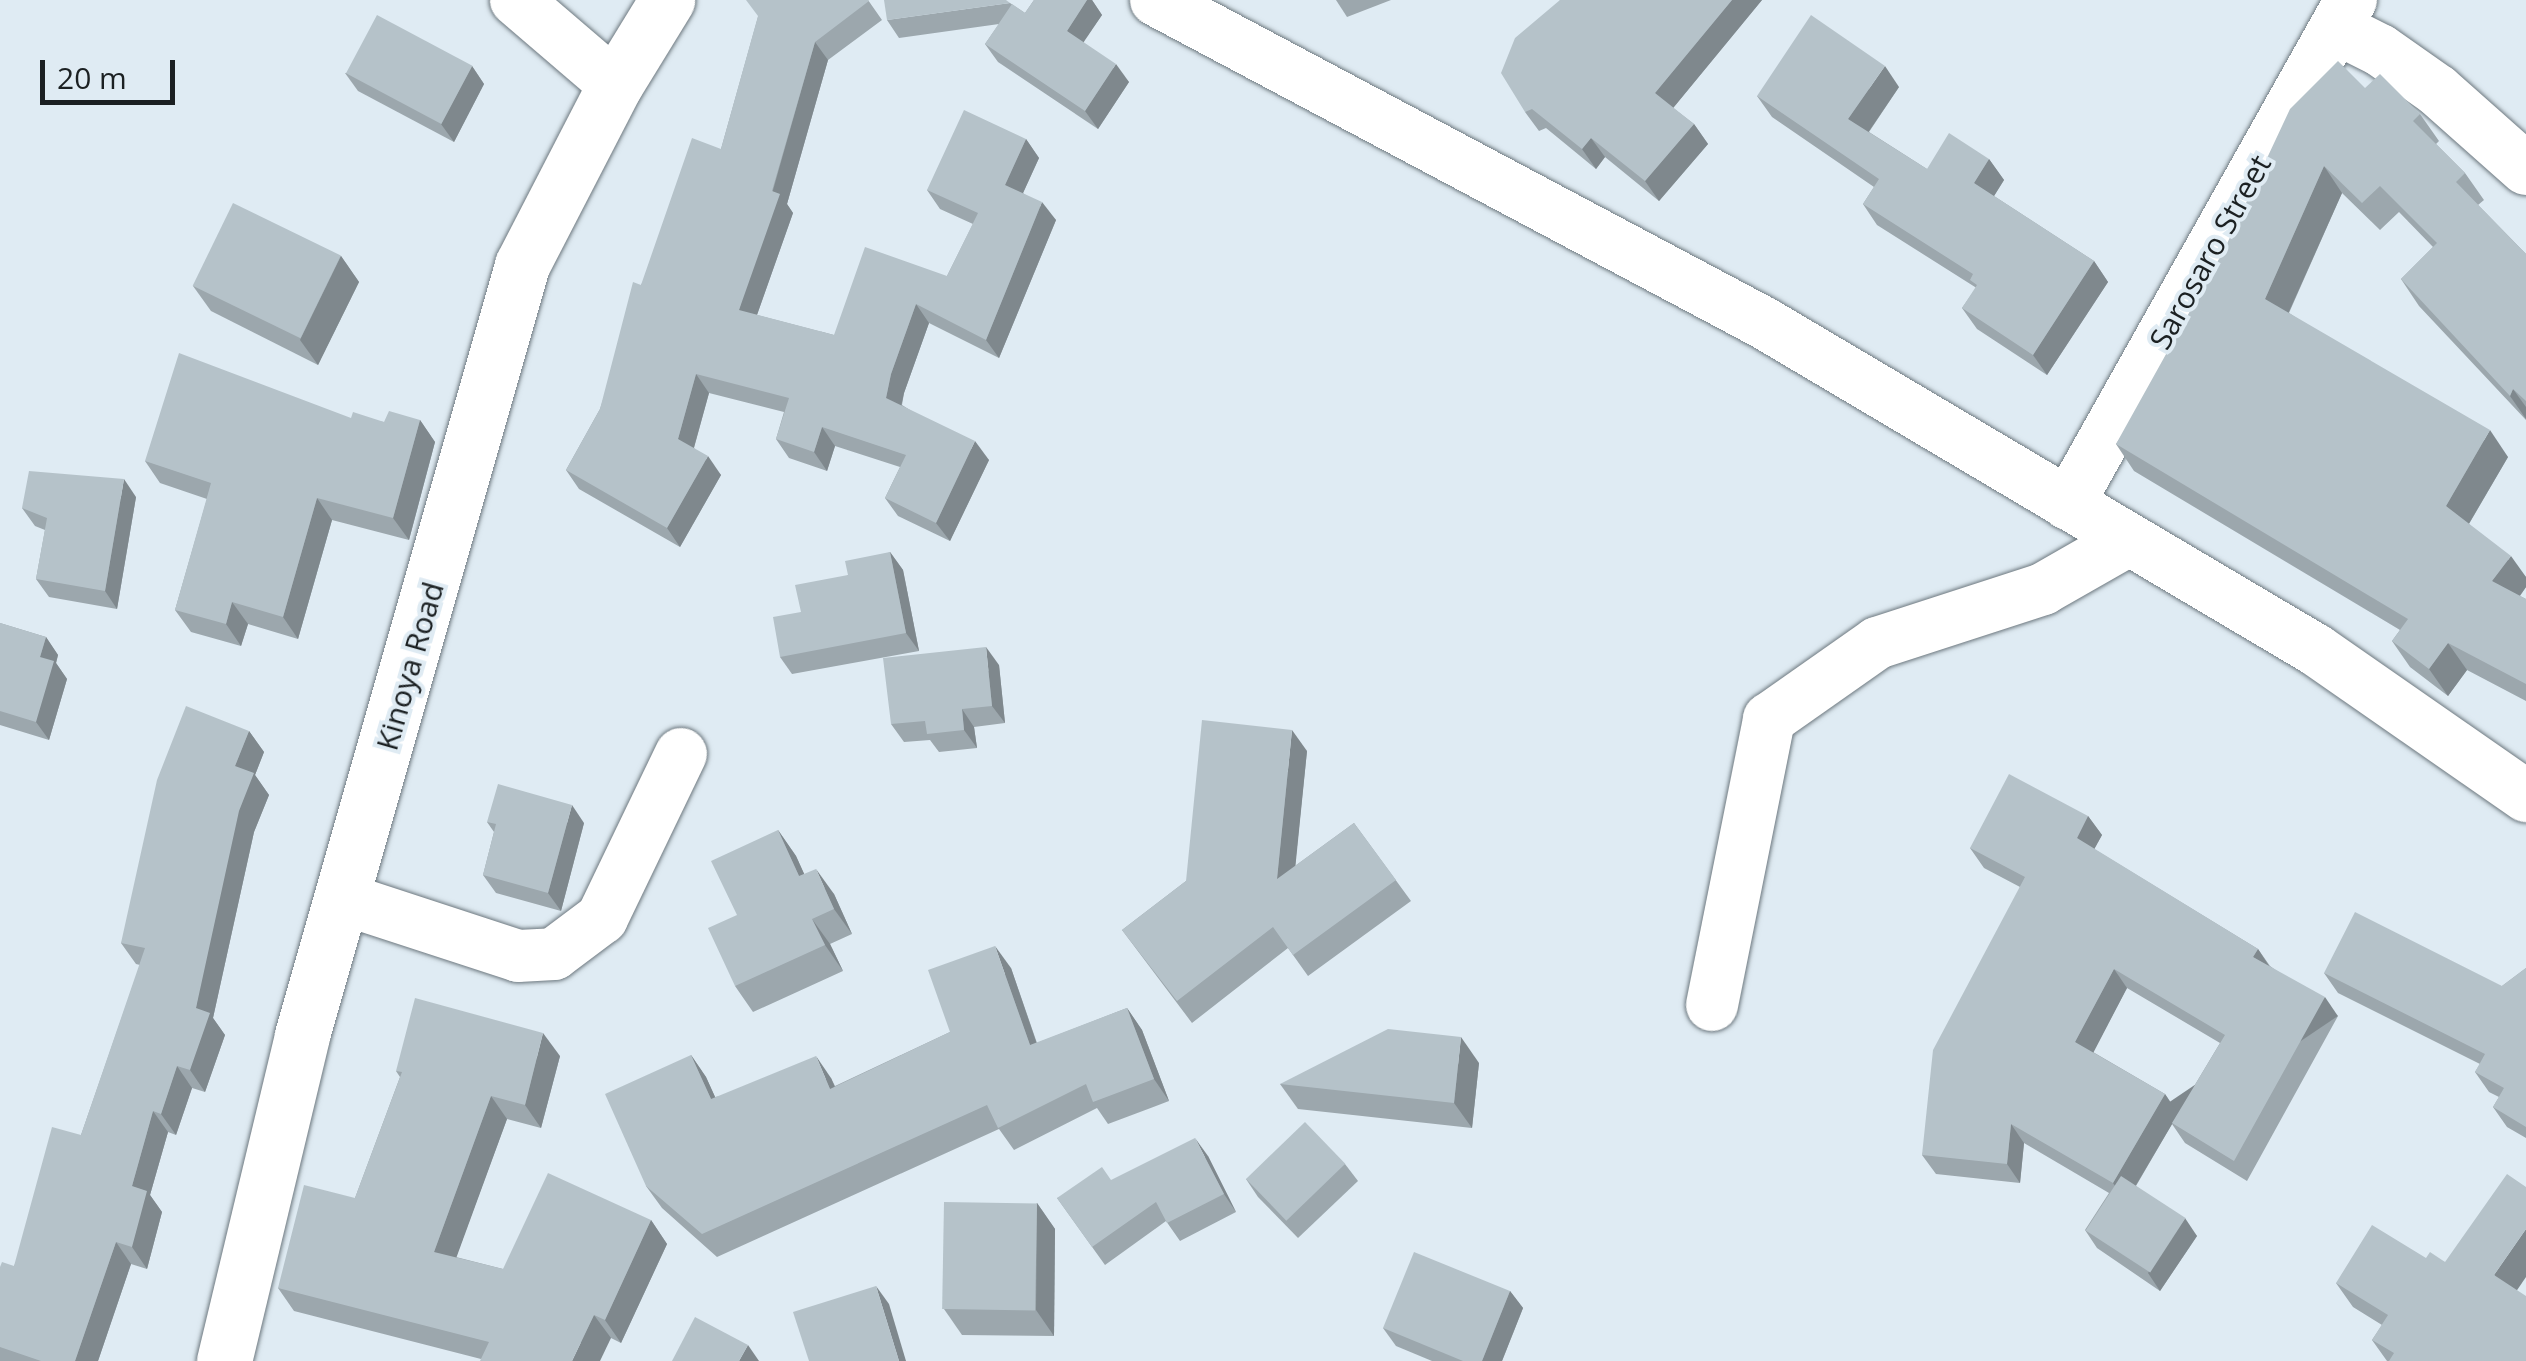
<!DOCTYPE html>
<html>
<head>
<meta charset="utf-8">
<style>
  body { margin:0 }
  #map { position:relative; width:2526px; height:1361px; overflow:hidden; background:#dfebf3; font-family:"Open Sans",sans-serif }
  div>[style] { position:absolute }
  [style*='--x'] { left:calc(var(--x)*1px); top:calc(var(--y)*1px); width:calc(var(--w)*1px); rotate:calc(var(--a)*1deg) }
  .roads { filter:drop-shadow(0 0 2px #6d787f) drop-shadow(0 0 2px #6d787f) }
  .minor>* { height:52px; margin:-26px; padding:0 26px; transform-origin:26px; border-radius:26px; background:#fff }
  .major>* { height:55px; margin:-27.5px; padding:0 27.5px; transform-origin:27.5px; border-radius:27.5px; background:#fff }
  .wall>* { inset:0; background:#9ca7ad }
  .shaded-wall>* { inset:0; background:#7f888d; transform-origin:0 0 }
  .building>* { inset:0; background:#b5c2c9; transform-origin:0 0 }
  span { translate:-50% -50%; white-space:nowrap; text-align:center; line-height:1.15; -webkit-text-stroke:8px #dfebf3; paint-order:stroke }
  .street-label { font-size:30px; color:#1b2022 }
  .scale { position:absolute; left:40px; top:60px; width:135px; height:45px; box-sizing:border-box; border:5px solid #1b2022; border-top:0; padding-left:12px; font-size:30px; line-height:35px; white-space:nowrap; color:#1b2022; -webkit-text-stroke:8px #dfebf3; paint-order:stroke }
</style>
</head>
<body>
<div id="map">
  <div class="roads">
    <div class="minor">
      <div style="--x:516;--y:0;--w:130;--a:40.6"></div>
      <div style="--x:1156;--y:0;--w:688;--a:27.98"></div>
      <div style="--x:1764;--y:323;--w:642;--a:30.64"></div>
      <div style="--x:2316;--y:650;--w:256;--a:34.8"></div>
      <div style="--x:2336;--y:28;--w:49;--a:26.6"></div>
      <div style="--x:2380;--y:50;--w:70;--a:35.1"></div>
      <div style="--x:2437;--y:90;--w:119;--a:41.6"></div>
      <div style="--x:2068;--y:504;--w:578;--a:-60.69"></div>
      <div style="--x:344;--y:899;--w:183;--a:18.1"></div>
      <div style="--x:518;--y:956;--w:36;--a:-3"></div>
      <div style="--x:554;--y:954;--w:60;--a:-36.9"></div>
      <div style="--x:602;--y:918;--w:182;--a:-64.3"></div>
      <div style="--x:1712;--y:1005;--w:292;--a:-78.7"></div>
      <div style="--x:1769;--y:719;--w:132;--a:-35.1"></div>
      <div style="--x:1877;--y:643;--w:175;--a:-18"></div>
      <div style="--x:2043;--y:589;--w:99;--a:-29.7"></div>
    </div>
    <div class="major">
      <div style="--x:224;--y:1361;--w:335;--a:-76.5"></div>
      <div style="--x:302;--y:1035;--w:801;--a:-74.05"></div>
      <div style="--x:522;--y:265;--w:203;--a:-62.7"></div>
      <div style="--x:615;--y:85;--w:100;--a:-58.5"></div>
    </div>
  </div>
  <div class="wall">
    <div style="clip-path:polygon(868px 0,882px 20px,828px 60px,787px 204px,793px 213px,757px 315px,834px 335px,947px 276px,973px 224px,940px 209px,927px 190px,1026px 139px,1039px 158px,1023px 193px,1056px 220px,999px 358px,929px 323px,904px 393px,902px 405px,989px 460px,950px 541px,898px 516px,885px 498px,900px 467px,835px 446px,827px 471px,789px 458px,776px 439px,784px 412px,709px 393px,694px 448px,721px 475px,680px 547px,579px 489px,566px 470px,600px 409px,641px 285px,721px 149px,758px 17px)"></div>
    <div style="clip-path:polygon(1034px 0,1092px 0,1102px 15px,1083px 42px,1129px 82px,1098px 129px,998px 62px,985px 44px,999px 24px,899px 38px,887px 20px,1010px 3px,1025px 13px)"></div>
    <div style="clip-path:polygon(1336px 0,1391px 0,1347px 17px)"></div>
    <div style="clip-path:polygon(1560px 0,1762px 0,1673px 108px,1694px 124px,1708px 144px,1659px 201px,1605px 157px,1596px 169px,1546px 128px,1539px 131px,1525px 112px)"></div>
    <div style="clip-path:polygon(472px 66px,484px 84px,454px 142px,358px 91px,345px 73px)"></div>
    <div style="clip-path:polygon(1899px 87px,1869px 132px,1927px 169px,1989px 159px,2004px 180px,1994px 196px,2094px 261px,2108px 282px,2047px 375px,1977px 329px,1962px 308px,1976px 288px,1975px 287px,1877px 225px,1863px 204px,1874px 187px,1772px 117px,1757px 96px)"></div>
    <div style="clip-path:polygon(2365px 88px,2420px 114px,2439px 141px,2436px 144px,2465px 173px,2484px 200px,2478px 205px,2526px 254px,2526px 420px,2419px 306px,2401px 279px,2433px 247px,2399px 212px,2380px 230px,2342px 193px,2289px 313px,2508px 457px,2469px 524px,2526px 577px,2526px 587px,2520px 596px,2526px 599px,2526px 701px,2467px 670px,2448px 696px,2410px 667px,2392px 641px,2400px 630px,2134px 471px,2116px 444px)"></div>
    <div style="clip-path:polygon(341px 256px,359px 282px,318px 365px,211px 311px,193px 286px)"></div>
    <div style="clip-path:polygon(351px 418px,384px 422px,420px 420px,435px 442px,409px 540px,332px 520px,298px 639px,248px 624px,241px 646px,191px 632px,175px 610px,207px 499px,160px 483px,145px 461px)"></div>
    <div style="clip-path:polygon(136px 497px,117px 609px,49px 597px,36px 579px,45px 530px,35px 526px,22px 508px)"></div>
    <div style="clip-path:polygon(890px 552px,903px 570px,919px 651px,792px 674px,780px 657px,801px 612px,848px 575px)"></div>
    <div style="clip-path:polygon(0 623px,46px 637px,58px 655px,56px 663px,67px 679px,49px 740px,0 725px)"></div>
    <div style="clip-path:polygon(999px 665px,1005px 723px,974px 727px,977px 748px,939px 752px,930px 740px,904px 742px,891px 724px)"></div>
    <div style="clip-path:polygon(249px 731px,264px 752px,255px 775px,269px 795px,254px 832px,213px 1018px,225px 1035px,205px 1092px,192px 1088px,176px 1135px,168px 1132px,150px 1195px,162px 1212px,147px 1269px,131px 1264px,98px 1361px,0 1361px,0 1267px,14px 1266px,81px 1135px,140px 965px,136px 964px,121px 943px)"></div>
    <div style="clip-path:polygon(1307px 751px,1295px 866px,1354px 823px,1411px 901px,1308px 976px,1288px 948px,1192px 1023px,1122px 930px,1186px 881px)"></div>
    <div style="clip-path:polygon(evenodd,2088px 816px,2102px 835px,2094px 849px,2258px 949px,2270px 966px,2338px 1016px,2247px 1181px,2185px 1143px,2172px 1124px,2136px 1186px,2197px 1236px,2160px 1291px,2097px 1248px,2085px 1230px,2109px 1193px,2024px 1143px,2020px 1183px,1936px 1174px,1922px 1155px,2020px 887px,1984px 868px,1970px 848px,2088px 816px,2127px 988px,2220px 1043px,2178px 1113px,2165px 1094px,2093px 1052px,2127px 988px)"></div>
    <div style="clip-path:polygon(487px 822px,584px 823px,561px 911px,496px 893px,483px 875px,494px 832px)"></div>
    <div style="clip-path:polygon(778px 830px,796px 856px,804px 874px,834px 894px,852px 934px,830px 944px,843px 971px,753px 1012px,735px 986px)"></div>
    <div style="clip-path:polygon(1011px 968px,1037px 1043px,1127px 1008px,1142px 1030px,1169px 1101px,1108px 1124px,1097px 1108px,1014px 1150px,999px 1129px,717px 1257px,662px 1208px,646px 1186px,691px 1055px,706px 1077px,715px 1097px,831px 1078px,835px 1086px,950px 1032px)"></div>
    <div style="clip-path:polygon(2526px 968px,2526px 1138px,2507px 1127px,2493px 1107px,2499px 1097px,2489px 1092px,2475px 1072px,2480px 1064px,2338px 993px,2324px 973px,2502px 986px)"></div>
    <div style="clip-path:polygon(560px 1056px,541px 1128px,507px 1119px,456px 1257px,503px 1269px,651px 1220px,667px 1244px,621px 1343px,611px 1338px,481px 1359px,294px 1311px,278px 1288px,355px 1198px,400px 1077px,396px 1071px)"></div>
    <div style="clip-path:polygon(1479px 1063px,1472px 1128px,1298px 1109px,1280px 1084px)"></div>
    <div style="clip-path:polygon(1208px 1156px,1236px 1212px,1180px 1241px,1166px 1221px,1105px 1265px,1057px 1198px)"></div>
    <div style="clip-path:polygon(1345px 1164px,1358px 1181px,1298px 1238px,1258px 1197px,1246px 1179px)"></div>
    <div style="clip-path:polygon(1037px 1203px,1055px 1229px,1054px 1336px,962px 1335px,944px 1309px)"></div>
    <div style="clip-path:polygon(2426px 1258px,2445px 1262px,2517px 1290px,2526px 1361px,2387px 1361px,2372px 1340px,2382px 1325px,2353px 1307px,2336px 1283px)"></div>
    <div style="clip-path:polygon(1510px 1291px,1523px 1308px,1502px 1361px,1432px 1361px,1396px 1346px,1383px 1328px)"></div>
  </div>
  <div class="shaded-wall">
    <div style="clip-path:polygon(1087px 0,1092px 0,1102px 15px,1079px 49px,1067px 31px)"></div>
    <div style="clip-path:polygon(1732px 0,1762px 0,1669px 113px,1655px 93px)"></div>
    <div style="clip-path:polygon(815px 42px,828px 60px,787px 204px,793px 213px,752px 329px,739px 310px)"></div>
    <div style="clip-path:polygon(1116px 64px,1129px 82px,1098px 129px,1085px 111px)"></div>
    <div style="clip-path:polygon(472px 66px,484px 84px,454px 142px,441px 124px)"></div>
    <div style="clip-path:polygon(1885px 66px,1899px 87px,1863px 140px,1848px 119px)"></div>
    <div style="clip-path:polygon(1694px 124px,1708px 144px,1659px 201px,1645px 181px)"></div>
    <div style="clip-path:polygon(1591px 138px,1605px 157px,1596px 169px,1582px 149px)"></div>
    <div style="clip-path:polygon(1026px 139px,1039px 158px,1018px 204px,1005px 185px)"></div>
    <div style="clip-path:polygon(1989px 159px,2004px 180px,1989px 204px,1974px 183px)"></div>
    <div style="clip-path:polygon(2324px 166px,2342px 193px,2283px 325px,2265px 299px)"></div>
    <div style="clip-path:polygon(1042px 202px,1056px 220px,999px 358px,986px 340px)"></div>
    <div style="clip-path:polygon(341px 256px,359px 282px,318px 365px,300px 340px)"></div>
    <div style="clip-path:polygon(2094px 261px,2108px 282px,2047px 375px,2033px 355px)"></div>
    <div style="clip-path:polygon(916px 304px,929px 323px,904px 393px,899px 416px,886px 398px,891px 374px)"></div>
    <div style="clip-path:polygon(696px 374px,709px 393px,691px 458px,678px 439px)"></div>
    <div style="clip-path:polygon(2513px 389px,2526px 407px,2526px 419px,2510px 396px)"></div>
    <div style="clip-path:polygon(420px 420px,435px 442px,409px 540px,393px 518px)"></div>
    <div style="clip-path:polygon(822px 427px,835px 446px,827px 471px,814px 452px)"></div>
    <div style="clip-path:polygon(2490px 430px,2508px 457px,2464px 532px,2446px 506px)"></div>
    <div style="clip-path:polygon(975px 441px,989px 460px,950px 541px,936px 523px)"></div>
    <div style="clip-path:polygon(708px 456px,721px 475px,680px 547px,667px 528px)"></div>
    <div style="clip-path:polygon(124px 479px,136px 497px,117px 609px,105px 591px)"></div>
    <div style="clip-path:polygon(317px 498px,332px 520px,298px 639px,283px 617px)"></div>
    <div style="clip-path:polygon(890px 552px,903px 570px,919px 651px,906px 633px)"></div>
    <div style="clip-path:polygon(2511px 556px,2526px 577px,2526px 587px,2511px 608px,2492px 581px)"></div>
    <div style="clip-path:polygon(232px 602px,248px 624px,241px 646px,226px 624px)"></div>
    <div style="clip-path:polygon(46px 637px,58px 655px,56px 663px,67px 679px,49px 740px,36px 722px,40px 657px)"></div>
    <div style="clip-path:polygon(2448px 643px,2467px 670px,2448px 696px,2429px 669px)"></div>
    <div style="clip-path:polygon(986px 647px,999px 665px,1005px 723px,992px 706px)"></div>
    <div style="clip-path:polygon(962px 709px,974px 727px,977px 748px,964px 730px)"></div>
    <div style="clip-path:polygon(1292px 730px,1307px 751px,1292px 900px,1277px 879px)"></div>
    <div style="clip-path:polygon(249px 731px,264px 752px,255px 775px,269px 795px,254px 832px,213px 1018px,225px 1035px,205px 1092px,190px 1070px,196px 1008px,235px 766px)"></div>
    <div style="clip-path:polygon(572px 805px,584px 823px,561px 911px,548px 893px)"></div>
    <div style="clip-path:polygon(2088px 816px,2102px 835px,2090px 857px,2077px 838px)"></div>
    <div style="clip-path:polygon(778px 830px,796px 856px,817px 902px,799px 876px)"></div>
    <div style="clip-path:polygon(816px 869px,834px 894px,852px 934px,834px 909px)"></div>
    <div style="clip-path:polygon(812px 919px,830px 944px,843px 971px,825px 945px)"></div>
    <div style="clip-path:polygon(995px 946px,1011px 968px,1045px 1068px,1030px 1045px)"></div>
    <div style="clip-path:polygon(2258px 949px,2271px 969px,2253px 957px)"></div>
    <div style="clip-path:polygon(2114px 969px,2127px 988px,2089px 1061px,2075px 1042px)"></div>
    <div style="left:2325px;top:997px;width:23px;height:188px;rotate:56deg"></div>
    <div style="clip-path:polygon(1127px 1008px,1142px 1030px,1169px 1101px,1154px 1079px)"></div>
    <div style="clip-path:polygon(543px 1033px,560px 1056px,541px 1128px,525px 1105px)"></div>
    <div style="clip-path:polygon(1461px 1037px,1479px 1063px,1472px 1128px,1454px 1103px)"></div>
    <div style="clip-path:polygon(691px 1055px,706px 1077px,726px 1121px,711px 1099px)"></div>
    <div style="clip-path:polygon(816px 1056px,831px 1078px,845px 1111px,830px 1089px)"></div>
    <div style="clip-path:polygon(177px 1066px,192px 1088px,176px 1135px,161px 1114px)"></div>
    <div style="clip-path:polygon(2165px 1094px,2178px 1114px,2126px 1202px,2113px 1183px)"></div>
    <div style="clip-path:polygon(491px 1096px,507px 1119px,450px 1275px,434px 1252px)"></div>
    <div style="clip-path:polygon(153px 1111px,168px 1132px,150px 1195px,162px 1212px,147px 1269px,132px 1247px,132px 1186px)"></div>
    <div style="clip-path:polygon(2011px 1124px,2024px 1143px,2020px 1183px,2007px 1164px)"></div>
    <div style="clip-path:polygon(1195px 1138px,1208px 1156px,1236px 1212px,1224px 1194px)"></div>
    <div style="clip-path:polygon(1037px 1203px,1055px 1229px,1054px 1336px,1036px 1310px)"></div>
    <div style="clip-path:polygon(2185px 1218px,2197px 1236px,2160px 1291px,2148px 1273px)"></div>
    <div style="clip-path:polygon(651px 1220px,667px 1244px,621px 1343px,605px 1320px)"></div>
    <div style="clip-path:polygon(2526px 1229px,2526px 1277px,2511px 1299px,2494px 1275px)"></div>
    <div style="clip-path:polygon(116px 1242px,131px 1264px,98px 1361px,75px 1361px)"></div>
    <div style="clip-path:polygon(876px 1286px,889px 1304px,906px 1361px,899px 1361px)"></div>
    <div style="clip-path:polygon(1510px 1291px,1523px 1308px,1502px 1361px,1482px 1361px)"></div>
    <div style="clip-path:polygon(594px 1315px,611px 1338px,600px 1361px,572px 1361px)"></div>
    <div style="clip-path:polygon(748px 1345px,759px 1361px,739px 1361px)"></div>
  </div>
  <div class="building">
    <div style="clip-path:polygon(746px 0,868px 0,869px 1px,815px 42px,772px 191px,780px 194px,739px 310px,834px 335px,865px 247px,947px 276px,978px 213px,927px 190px,964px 110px,1026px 139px,1005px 185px,1042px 202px,986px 340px,916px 304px,891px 374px,886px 398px,975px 441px,936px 523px,885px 498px,906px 455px,822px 427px,814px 452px,776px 439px,789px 398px,696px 374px,678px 439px,708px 456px,667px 528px,566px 470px,600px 409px,633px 282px,641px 285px,692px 138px,721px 149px,758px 16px)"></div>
    <div style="clip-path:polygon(884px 0,1006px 0,1010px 3px,887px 20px)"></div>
    <div style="clip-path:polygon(1034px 0,1087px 0,1067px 31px,1116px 64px,1085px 111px,985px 44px,1012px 4px,1025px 13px)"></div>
    <div style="clip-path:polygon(1560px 0,1732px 0,1655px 93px,1694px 124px,1645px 181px,1591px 138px,1582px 149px,1532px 109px,1525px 112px,1501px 73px,1515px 38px)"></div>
    <div style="left:377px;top:15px;width:108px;height:66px;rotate:28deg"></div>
    <div style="clip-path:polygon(1811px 15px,1885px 66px,1848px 119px,1927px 169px,1949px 133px,1989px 159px,1974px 183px,2094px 261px,2033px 355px,1962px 308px,1977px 285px,1970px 280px,1973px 274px,1863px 204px,1879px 179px,1757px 96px)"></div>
    <div style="clip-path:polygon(2338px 61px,2365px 88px,2380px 74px,2420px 114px,2413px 121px,2465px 173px,2456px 182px,2526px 254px,2526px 401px,2513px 389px,2510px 396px,2401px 279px,2437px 243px,2380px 186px,2362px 203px,2324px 166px,2265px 299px,2490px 430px,2446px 506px,2511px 556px,2492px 581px,2526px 599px,2526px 684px,2448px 643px,2429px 669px,2392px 641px,2408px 619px,2116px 444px,2224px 250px,2290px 109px)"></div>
    <div style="left:233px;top:203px;width:120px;height:92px;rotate:26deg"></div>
    <div style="clip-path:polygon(179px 353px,351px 418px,353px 412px,384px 422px,389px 411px,420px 420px,393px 518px,317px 498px,283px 617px,232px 602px,226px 624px,175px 610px,211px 483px,145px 461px)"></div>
    <div style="clip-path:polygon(29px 471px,124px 479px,105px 591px,36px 579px,47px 518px,22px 508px)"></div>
    <div style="clip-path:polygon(890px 552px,906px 633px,780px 657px,773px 617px,801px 612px,795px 585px,848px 575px,845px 561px)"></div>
    <div style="clip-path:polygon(0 623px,46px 637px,40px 657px,54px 661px,36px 722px,0 711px)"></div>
    <div style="clip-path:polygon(986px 647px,992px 706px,962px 709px,964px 730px,927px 734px,925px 721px,891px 724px,883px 658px)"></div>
    <div style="clip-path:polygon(186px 706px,249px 731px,235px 766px,254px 773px,239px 811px,196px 1008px,210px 1013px,190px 1070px,177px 1066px,161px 1114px,153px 1111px,132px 1186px,147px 1191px,132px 1247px,116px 1242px,75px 1361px,41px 1361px,0 1347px,0 1267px,2px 1262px,14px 1266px,52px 1127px,81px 1135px,145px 948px,121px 943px,157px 780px)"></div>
    <div style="clip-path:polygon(1202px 720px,1292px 730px,1277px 879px,1354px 823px,1396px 880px,1293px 955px,1273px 927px,1177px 1001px,1122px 930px,1186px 881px)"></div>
    <div style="clip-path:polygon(2009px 774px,2088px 816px,2077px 838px,2258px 949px,2253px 957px,2325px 997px,2234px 1161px,2172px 1123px,2225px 1035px,2114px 969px,2075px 1042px,2165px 1094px,2113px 1183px,2011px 1124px,2007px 1164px,1922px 1155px,1933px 1050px,2025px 877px,1970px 848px)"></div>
    <div style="clip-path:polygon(498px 784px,572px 805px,548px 893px,483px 875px,496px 824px,487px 822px)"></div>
    <div style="clip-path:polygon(778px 830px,799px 876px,816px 869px,834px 909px,812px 919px,825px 945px,735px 986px,708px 928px,737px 915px,711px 861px)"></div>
    <div style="clip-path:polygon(2355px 912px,2502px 986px,2526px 968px,2526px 1127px,2493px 1107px,2504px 1088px,2475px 1072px,2485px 1054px,2324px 973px)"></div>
    <div style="clip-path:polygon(995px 946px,1030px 1045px,1127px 1008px,1154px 1079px,1093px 1102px,1086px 1084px,998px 1128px,987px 1105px,702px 1234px,646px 1186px,605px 1094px,691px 1055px,711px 1099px,816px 1056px,830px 1089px,950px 1032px,928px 970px)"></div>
    <div style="clip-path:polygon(415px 998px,543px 1033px,525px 1105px,491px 1096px,434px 1252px,503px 1269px,548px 1173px,651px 1220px,605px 1320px,594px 1315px,572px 1361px,480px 1361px,489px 1342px,278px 1288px,304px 1185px,355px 1198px,402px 1072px,396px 1071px)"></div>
    <div style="clip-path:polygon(1388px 1029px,1461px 1037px,1454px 1103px,1280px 1084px)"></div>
    <div style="left:1305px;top:1122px;width:58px;height:82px;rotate:46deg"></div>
    <div style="clip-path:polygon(1195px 1138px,1224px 1194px,1167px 1223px,1156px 1202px,1092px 1247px,1057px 1198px,1102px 1167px,1111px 1180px)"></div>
    <div style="clip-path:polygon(2507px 1174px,2526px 1187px,2526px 1229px,2494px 1275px,2526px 1296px,2526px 1361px,2389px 1361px,2394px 1353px,2372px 1340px,2388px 1315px,2336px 1283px,2372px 1225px,2426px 1258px,2430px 1252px,2445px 1262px)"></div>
    <div style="left:2121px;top:1176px;width:77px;height:65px;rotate:33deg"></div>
    <div style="left:944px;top:1202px;width:93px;height:107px;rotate:1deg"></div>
    <div style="clip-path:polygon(1414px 1252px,1510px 1291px,1482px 1361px,1463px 1361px,1383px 1328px)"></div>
    <div style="clip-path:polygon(876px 1286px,899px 1361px,809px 1361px,793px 1312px)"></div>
    <div style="clip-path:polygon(695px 1317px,748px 1345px,739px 1361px,672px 1361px)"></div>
  </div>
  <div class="street-label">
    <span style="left:2210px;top:252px;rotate:-61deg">Sarosaro Street</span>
    <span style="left:410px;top:666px;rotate:-74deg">Kinoya Road</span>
  </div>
  <div class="scale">20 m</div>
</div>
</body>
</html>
